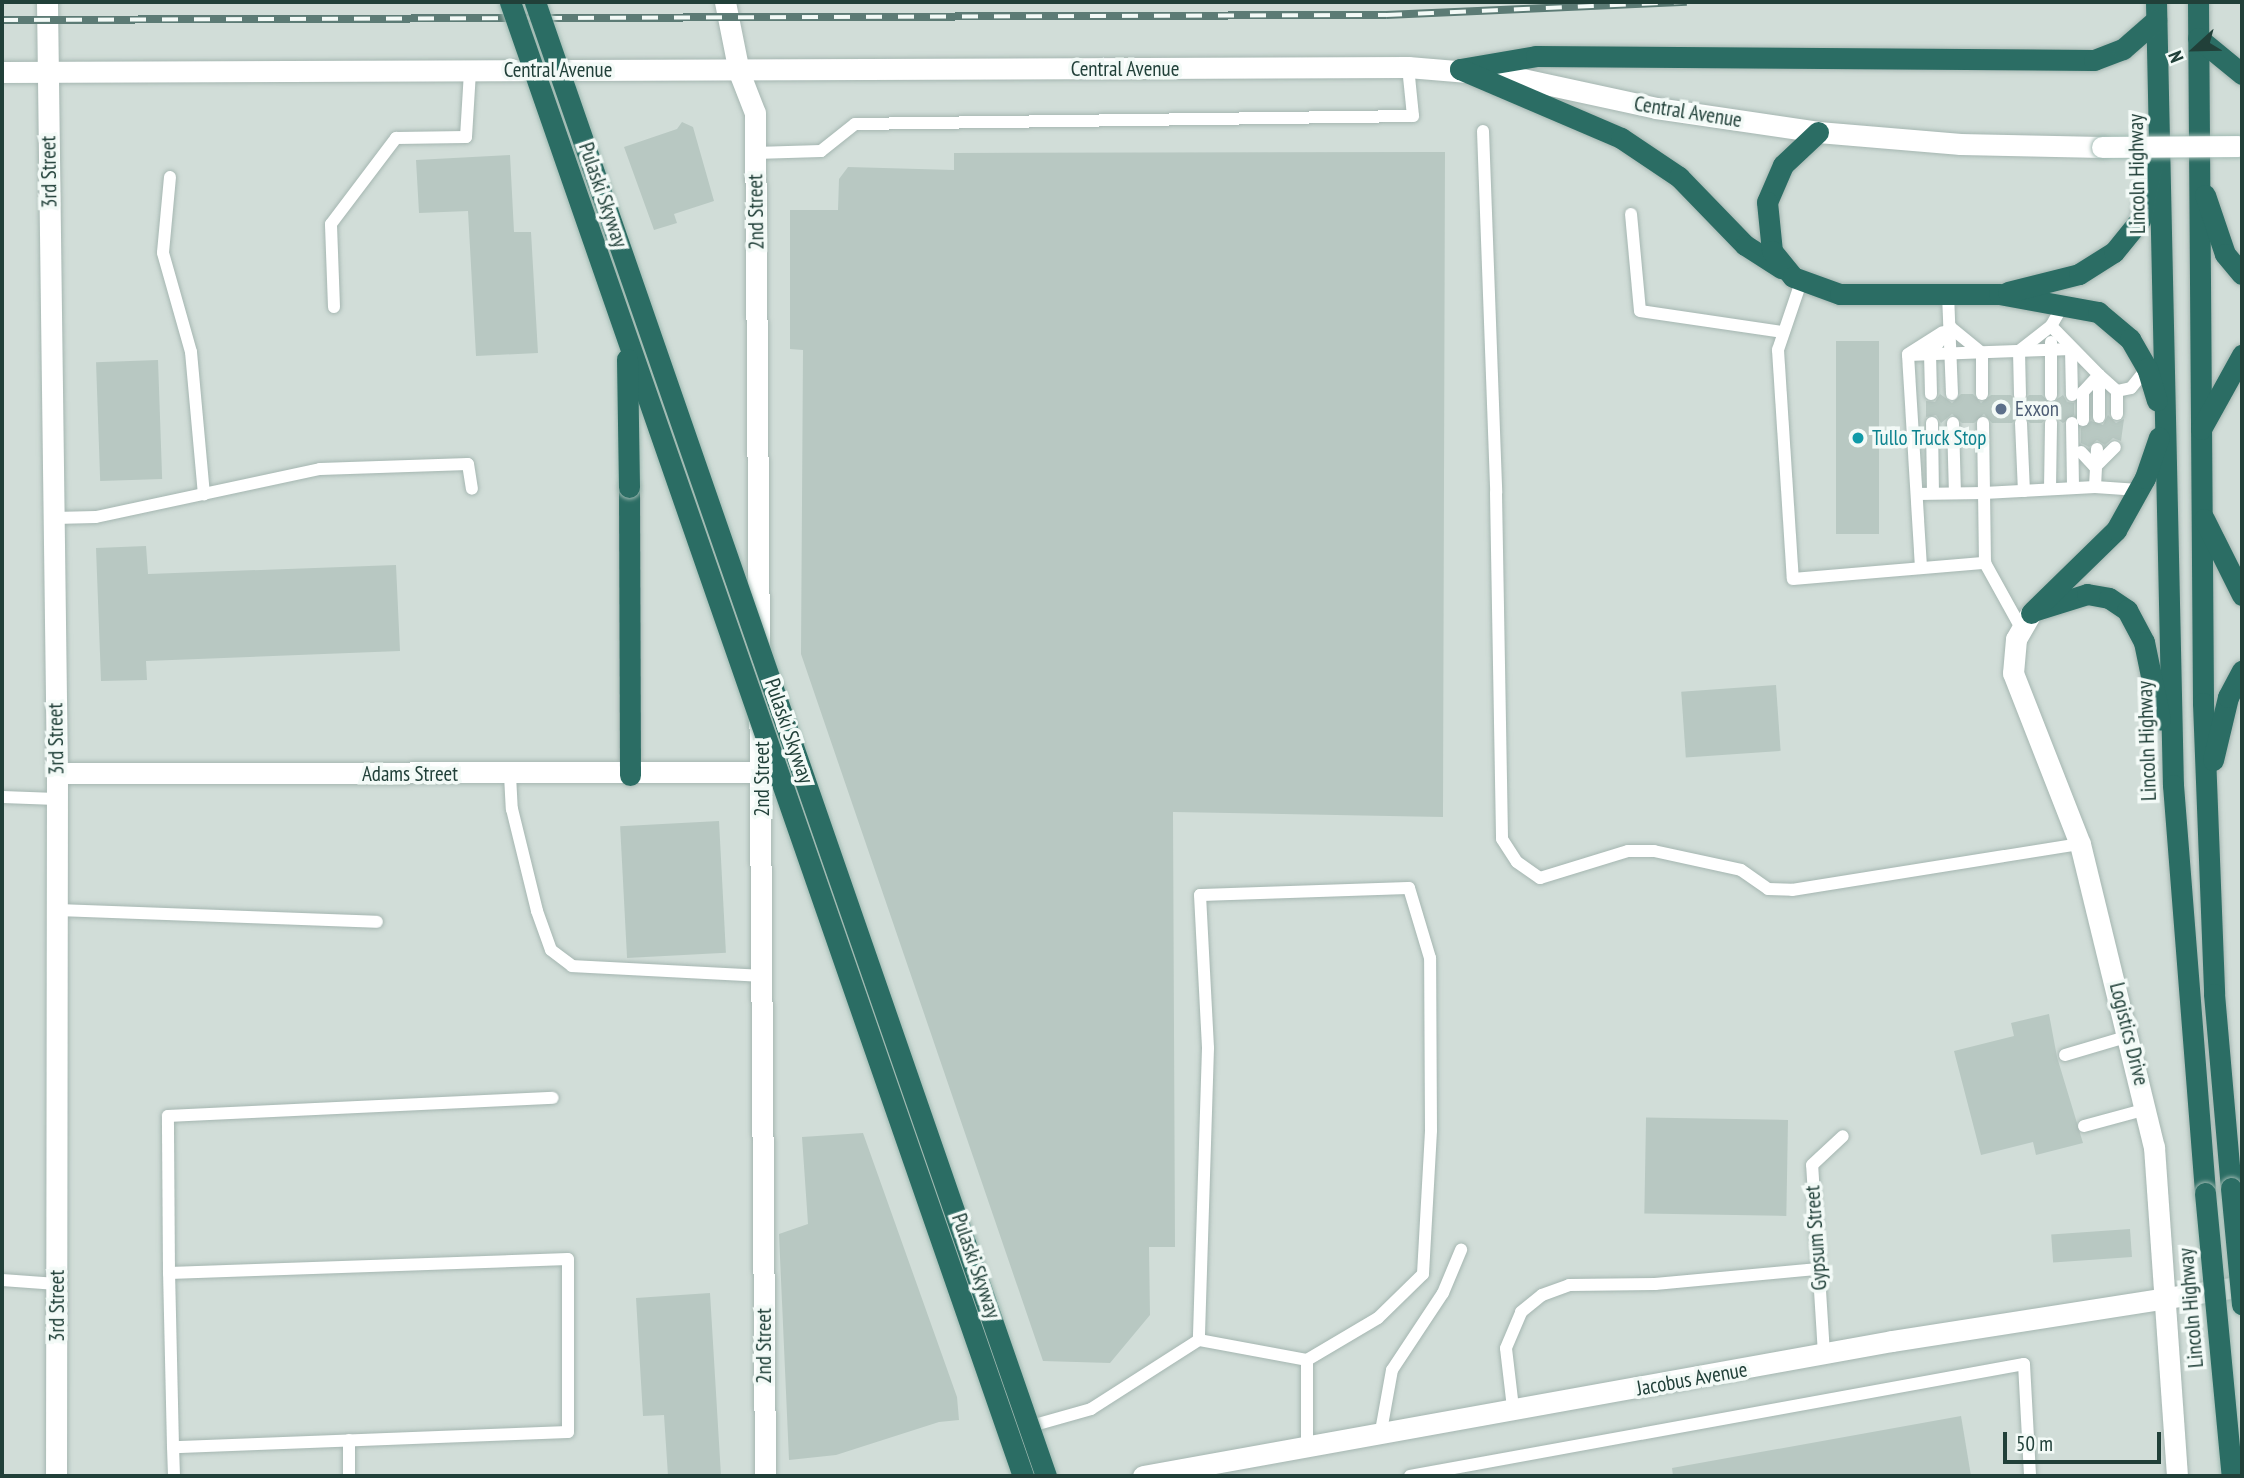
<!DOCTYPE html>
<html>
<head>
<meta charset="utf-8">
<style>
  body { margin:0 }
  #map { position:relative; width:2244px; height:1478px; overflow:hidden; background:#e3ede9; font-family:"PT Sans Narrow",sans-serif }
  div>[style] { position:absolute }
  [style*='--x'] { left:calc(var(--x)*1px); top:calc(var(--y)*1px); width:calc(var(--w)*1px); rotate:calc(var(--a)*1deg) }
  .built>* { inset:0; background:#d1ddd8; transform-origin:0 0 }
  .building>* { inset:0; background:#b8c8c2; transform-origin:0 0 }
  .roads { filter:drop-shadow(0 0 2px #a5b6b1) drop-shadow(0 0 2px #a5b6b1) }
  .lane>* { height:12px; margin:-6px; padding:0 6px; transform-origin:6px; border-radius:6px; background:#fff }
  .street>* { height:21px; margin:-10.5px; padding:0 10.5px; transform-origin:10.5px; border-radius:10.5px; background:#fff }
  .secondary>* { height:21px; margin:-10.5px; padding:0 10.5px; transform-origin:10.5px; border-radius:10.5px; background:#fff }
  .highway>* { height:21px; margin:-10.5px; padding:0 10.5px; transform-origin:10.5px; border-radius:10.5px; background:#2b6d64 }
  .rail>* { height:8px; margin-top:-4px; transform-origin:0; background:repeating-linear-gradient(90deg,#f3faf7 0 16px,#5c7b75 0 32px); box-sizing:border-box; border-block:2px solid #5c7b75 }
  .bridges { filter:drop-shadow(0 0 2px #a0bab2) drop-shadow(0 0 2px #a0bab2) }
  .secondary-bridge>* { height:21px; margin:-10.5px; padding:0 10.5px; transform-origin:10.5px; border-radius:10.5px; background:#fff }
  .highway-bridge>* { height:21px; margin:-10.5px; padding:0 10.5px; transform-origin:10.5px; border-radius:10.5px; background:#2b6d64 }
  .dots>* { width:19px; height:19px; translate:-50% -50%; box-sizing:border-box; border:4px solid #f3faf7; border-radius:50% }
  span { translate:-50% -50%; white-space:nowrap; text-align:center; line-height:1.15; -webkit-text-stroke:7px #f3faf7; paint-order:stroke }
  .street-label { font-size:21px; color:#214039 }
  .service-label { font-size:21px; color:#4e5e75 }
  .left { translate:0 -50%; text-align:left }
  .culture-label { font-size:21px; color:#0d838f }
  .frame { position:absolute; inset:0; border:4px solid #214039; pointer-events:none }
  .north { position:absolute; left:2160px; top:14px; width:70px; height:70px; -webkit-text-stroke:5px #f3faf7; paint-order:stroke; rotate:248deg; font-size:19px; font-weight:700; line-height:28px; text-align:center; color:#214039 }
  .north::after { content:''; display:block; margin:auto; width:24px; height:32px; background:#214039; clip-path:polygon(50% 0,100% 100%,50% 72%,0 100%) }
  .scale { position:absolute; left:2003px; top:1432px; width:158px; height:32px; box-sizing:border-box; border:4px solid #214039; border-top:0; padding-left:9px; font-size:21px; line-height:24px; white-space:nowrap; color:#214039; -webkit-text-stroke:5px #f3faf7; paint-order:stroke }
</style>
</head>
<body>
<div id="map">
  <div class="built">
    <div style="left:2px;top:2px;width:2240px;height:1474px"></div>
  </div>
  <div class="building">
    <div style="clip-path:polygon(682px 122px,693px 127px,714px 201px,674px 214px,677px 223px,654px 230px,624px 147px,677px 129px)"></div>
    <div style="clip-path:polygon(1445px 152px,1443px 817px,1173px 812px,1175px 1247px,1149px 1247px,1150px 1315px,1110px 1363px,1043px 1361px,801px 654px,803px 350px,790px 349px,790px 210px,838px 210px,839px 179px,848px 167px,954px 170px,954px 153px)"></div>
    <div style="clip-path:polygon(510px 155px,514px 232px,531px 232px,538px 353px,476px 356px,468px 211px,419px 213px,416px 160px)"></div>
    <div style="left:1836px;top:341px;width:43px;height:193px"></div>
    <div style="left:158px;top:360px;width:119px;height:62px;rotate:88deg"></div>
    <div style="clip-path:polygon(1940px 394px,1952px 403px,1961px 394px,1973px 394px,1981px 403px,1991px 395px,2011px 395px,2020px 404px,2029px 395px,2042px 395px,2050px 404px,2063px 395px,2067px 402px,2074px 403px,2074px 415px,2063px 423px,2050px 414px,2042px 423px,2030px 423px,2021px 414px,2012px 423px,1992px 423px,1984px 414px,1974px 423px,1962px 423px,1952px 414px,1941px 423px,1936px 415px,1926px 417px,1926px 401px,1935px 402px)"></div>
    <div style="clip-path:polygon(2108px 415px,2116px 423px,2124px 419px,2121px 441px,2113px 438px,2105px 445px,2097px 440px,2089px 447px,2081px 443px,2081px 428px,2091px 421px,2103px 425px)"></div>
    <div style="clip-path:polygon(146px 546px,148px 574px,396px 565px,400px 651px,146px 661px,147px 680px,101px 681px,96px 548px)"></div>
    <div style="left:1776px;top:685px;width:66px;height:95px;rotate:86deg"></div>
    <div style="left:719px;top:821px;width:132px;height:99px;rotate:87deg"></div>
    <div style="clip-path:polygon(2049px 1014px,2057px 1057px,2083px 1143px,2036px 1155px,2033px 1142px,1981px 1155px,1954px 1051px,2014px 1036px,2011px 1023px)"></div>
    <div style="left:1788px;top:1120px;width:96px;height:142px;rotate:91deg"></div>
    <div style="clip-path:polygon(863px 1133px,957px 1397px,959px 1420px,939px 1422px,836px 1455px,789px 1460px,779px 1234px,808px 1224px,802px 1137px)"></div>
    <div style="left:2130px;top:1229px;width:28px;height:79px;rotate:86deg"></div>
    <div style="clip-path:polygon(710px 1293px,721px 1476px,668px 1476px,664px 1415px,643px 1416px,636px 1298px)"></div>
    <div style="clip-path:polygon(1961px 1416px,1971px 1476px,1673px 1476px,1672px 1468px)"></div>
  </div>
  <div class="roads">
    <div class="lane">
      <div style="--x:1483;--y:131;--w:362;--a:87.9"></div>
      <div style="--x:1496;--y:493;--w:346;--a:89"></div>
      <div style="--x:1502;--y:839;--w:27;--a:57"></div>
      <div style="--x:1517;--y:862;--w:28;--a:35"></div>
      <div style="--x:1540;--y:878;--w:92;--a:-17.1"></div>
      <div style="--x:1628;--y:851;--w:26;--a:0"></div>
      <div style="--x:1654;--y:851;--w:89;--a:12.3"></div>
      <div style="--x:1741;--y:870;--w:33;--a:35"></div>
      <div style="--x:1768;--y:889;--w:24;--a:2"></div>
      <div style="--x:1792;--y:890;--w:292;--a:-9.1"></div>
      <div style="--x:755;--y:153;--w:66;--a:-1.7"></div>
      <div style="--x:821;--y:151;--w:43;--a:-38.5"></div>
      <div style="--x:855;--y:124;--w:558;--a:-0.82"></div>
      <div style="--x:1413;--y:116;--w:49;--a:-95.8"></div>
      <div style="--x:170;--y:177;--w:76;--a:95.3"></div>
      <div style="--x:163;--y:253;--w:103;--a:74.2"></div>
      <div style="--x:191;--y:352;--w:143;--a:84.8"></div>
      <div style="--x:1631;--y:214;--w:97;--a:84.7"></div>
      <div style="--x:1640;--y:311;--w:145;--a:8.4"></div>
      <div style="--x:1801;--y:282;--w:72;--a:108.7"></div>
      <div style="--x:1778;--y:350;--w:229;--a:86.3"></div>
      <div style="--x:1793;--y:579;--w:193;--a:-4.8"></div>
      <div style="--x:1985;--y:563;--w:70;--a:-90.8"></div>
      <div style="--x:1984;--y:493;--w:111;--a:-3.1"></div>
      <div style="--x:2095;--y:487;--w:44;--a:3.9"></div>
      <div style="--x:1948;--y:294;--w:100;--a:87.7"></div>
      <div style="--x:334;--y:307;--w:83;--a:-92.1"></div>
      <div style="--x:331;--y:224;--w:108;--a:-52.9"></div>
      <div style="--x:396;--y:138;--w:70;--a:-0.8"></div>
      <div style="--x:466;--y:137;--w:66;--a:-86.5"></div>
      <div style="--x:2051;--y:326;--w:69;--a:45.6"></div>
      <div style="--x:2099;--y:375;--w:42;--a:90"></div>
      <div style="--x:1950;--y:327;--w:41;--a:39.1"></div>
      <div style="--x:1982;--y:353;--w:41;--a:90"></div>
      <div style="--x:2071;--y:349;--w:46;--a:88.8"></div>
      <div style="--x:1908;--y:354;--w:41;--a:-32.2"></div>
      <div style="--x:1908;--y:355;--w:211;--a:86.5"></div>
      <div style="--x:1908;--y:355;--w:163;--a:-2.1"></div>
      <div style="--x:2117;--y:391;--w:14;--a:-12"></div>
      <div style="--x:2131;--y:388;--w:26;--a:-51"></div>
      <div style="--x:1931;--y:394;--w:40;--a:-91.4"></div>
      <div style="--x:1930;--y:354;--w:34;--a:-53"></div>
      <div style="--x:2020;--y:395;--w:44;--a:-91.3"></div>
      <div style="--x:2019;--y:351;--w:41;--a:-38"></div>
      <div style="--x:2051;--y:326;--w:24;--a:-60"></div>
      <div style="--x:2051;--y:395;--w:53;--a:-90"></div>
      <div style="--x:2083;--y:420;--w:28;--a:-90"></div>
      <div style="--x:2083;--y:392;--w:23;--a:-47"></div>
      <div style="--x:2099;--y:375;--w:24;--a:42"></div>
      <div style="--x:2117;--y:391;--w:23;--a:90"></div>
      <div style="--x:1932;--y:423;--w:70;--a:89.2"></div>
      <div style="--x:1953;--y:423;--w:70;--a:88.4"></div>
      <div style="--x:2021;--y:423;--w:68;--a:87.5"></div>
      <div style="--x:2072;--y:423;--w:65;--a:89.1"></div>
      <div style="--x:2081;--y:452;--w:21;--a:47"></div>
      <div style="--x:2095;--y:467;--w:28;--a:-45"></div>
      <div style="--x:2095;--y:487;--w:38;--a:-87"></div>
      <div style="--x:2050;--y:489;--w:66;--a:-89.1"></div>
      <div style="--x:1917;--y:494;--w:67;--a:-0.9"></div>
      <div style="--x:1984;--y:493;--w:70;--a:-90.8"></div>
      <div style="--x:54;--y:518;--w:42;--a:-1.4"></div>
      <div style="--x:96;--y:517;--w:229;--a:-12.1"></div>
      <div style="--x:320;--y:469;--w:148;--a:-1.9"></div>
      <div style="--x:468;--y:464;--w:25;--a:81"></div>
      <div style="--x:1985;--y:563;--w:74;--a:61"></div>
      <div style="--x:510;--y:775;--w:34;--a:87"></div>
      <div style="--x:512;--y:809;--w:105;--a:76.2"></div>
      <div style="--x:537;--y:911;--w:41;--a:70.3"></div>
      <div style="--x:551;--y:950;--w:26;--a:37"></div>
      <div style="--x:572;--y:966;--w:191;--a:3"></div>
      <div style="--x:2;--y:797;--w:55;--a:2.1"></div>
      <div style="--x:57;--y:910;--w:320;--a:2.1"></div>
      <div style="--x:2065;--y:1055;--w:67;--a:-16.5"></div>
      <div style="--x:2084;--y:1126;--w:65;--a:-15.1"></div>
      <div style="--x:568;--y:1259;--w:173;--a:90"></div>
      <div style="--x:568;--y:1432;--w:395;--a:177.8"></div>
      <div style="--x:173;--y:1447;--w:174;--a:-91.3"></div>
      <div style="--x:169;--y:1273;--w:399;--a:-2"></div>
      <div style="--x:169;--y:1273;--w:157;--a:-90.4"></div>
      <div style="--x:168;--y:1116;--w:385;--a:-2.7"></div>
      <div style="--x:2;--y:1280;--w:55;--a:4.2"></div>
      <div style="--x:1824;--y:1354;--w:189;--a:-93.6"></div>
      <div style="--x:1812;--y:1165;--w:42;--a:-43.1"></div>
      <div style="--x:1513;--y:1408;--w:60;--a:-96.7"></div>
      <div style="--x:1506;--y:1348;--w:39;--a:-67"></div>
      <div style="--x:1521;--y:1312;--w:27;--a:-39"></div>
      <div style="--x:1542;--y:1295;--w:29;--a:-20"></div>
      <div style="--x:1569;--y:1285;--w:86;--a:-0.7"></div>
      <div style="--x:1655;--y:1284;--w:164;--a:-5.3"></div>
      <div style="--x:1024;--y:1428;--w:70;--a:-15.8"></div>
      <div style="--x:1091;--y:1409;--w:128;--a:-32.6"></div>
      <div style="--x:1381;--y:1431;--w:62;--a:-79.8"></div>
      <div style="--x:1392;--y:1370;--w:92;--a:-56.5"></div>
      <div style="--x:1443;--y:1293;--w:47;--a:-67.3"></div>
      <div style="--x:349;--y:1440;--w:36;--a:90"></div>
      <div style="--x:1307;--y:1444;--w:84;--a:-90"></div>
      <div style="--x:1307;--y:1360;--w:82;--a:-30.6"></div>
      <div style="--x:1378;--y:1318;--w:63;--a:-44.4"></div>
      <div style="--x:1423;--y:1274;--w:144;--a:-86.8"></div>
      <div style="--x:1431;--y:1130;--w:172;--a:-90.3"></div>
      <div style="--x:1430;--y:958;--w:73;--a:-106.7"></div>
      <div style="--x:1409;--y:888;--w:209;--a:178.1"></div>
      <div style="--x:1200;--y:895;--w:153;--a:87"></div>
      <div style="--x:1208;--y:1048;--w:292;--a:91.8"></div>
      <div style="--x:1199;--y:1340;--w:110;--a:10.5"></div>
      <div style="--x:173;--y:1447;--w:29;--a:88"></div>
      <div style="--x:1410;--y:1476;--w:624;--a:-10.34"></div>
      <div style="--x:2024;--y:1364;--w:112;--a:86.9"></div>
    </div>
    <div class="street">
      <div style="--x:47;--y:2;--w:771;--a:89.26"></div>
      <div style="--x:57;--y:773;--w:703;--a:90.08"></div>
      <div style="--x:725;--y:2;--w:71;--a:78.7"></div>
      <div style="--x:739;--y:72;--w:44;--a:68.7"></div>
      <div style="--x:755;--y:113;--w:1363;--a:89.58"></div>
      <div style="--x:2031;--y:613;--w:30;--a:120"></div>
      <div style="--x:2016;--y:639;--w:34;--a:95"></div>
      <div style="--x:2013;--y:673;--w:184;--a:68.6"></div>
      <div style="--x:2080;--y:844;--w:312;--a:76.3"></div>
      <div style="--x:2154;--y:1147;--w:330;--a:86"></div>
      <div style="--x:57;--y:773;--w:705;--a:-0.08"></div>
      <div style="--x:1143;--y:1476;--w:761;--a:-10.22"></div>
      <div style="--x:1892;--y:1341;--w:354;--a:-8.9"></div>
    </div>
    <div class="secondary">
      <div style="--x:2;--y:72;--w:1406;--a:-0.2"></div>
      <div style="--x:1408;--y:67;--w:96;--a:4.8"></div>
      <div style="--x:1504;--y:75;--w:156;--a:12.2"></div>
      <div style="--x:1656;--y:108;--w:164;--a:8.4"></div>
      <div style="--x:1818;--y:132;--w:143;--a:4.8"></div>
      <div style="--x:1960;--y:144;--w:142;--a:1.2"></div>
    </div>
    <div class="highway">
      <div style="--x:2156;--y:2;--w:783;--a:88.76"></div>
      <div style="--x:2173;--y:785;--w:409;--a:85.5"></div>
      <div style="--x:2198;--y:2;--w:701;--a:89.59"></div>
      <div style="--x:2203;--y:703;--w:291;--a:87.8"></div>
      <div style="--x:2214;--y:994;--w:195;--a:85"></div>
      <div style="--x:2198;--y:38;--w:57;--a:39.3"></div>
      <div style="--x:1460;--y:69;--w:77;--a:-9.7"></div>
      <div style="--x:1536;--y:56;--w:558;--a:0.41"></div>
      <div style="--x:2094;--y:60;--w:31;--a:-21"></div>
      <div style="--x:2123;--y:49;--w:44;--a:-41.3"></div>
      <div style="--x:1460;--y:69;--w:175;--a:23.2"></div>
      <div style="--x:1621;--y:138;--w:70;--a:33.9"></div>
      <div style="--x:1679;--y:177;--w:95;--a:45.9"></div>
      <div style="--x:1745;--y:245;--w:43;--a:32.6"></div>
      <div style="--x:1818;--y:132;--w:48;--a:136.7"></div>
      <div style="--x:1783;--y:165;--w:40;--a:113.4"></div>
      <div style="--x:1767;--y:202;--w:49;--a:84.2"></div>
      <div style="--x:1772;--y:251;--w:33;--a:51"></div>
      <div style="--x:1793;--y:277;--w:50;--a:19.9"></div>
      <div style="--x:1840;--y:294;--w:159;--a:0"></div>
      <div style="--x:1999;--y:294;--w:101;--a:10.3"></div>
      <div style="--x:2098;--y:312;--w:42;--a:40.2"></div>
      <div style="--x:2130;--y:339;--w:34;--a:60"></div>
      <div style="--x:2147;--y:368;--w:34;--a:73"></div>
      <div style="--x:2205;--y:195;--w:62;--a:71.3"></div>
      <div style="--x:2225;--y:254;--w:26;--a:50"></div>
      <div style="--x:2008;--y:292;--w:73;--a:-14.2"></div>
      <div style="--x:2079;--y:274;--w:41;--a:-32.2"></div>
      <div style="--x:2114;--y:252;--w:41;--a:-50.9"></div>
      <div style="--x:2140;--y:220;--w:64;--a:-78.3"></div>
      <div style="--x:2201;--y:429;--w:85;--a:-61"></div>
      <div style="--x:629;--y:487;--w:288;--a:89.8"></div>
      <div style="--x:2204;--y:519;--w:85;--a:63.4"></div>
      <div style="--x:2036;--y:610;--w:53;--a:-17.4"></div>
      <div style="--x:2087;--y:594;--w:22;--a:10"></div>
      <div style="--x:2109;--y:598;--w:22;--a:34"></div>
      <div style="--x:2127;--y:610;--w:36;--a:62"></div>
      <div style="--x:2144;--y:642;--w:79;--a:78.3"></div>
      <div style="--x:2031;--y:613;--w:119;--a:-44.3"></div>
      <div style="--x:2116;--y:530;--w:60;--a:-60.9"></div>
      <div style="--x:2145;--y:478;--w:43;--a:-71.1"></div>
      <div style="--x:2213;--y:760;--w:65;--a:-76.6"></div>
      <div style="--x:2228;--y:697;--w:30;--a:-62"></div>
    </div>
  </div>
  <div class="rail">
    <div style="--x:2;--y:20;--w:1384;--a:-0.21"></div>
    <div style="--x:1386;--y:15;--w:301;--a:-2.5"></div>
  </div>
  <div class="bridges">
    <div class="secondary-bridge">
      <div style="--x:2102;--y:147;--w:136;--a:-0.4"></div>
    </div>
    <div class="highway-bridge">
      <div style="--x:510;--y:2;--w:1561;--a:70.81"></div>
      <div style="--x:535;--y:2;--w:1560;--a:70.88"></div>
      <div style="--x:627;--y:359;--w:128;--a:89.1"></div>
      <div style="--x:2231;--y:1188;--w:117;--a:84.6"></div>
      <div style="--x:2205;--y:1193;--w:284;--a:84.6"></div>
    </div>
  </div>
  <div class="dots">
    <div style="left:2001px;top:409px;background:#5c6f8a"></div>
    <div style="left:1858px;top:438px;background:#0f9aa8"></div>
  </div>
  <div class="street-label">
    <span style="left:1125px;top:69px">Central Avenue</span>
    <span style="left:558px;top:70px">Central Avenue</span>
    <span style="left:1688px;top:112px;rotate:9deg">Central Avenue</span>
    <span style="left:49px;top:172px;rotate:-91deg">3rd Street</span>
    <span style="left:2137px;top:174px;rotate:-91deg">Lincoln Highway</span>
    <span style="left:603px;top:195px;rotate:71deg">Pulaski Skyway</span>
    <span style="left:756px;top:212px;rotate:-91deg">2nd Street</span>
    <span style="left:789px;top:731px;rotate:71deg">Pulaski Skyway</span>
    <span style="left:56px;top:739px;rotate:-91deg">3rd Street</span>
    <span style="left:2147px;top:741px;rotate:-92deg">Lincoln Highway</span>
    <span style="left:410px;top:774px">Adams Street</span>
    <span style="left:762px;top:779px;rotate:-90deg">2nd Street</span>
    <span style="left:2129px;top:1034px;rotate:76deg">Logistics Drive</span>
    <span style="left:1816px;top:1238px;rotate:-94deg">Gypsum Street</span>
    <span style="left:976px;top:1266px;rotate:71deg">Pulaski Skyway</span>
    <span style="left:57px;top:1306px;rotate:-90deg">3rd Street</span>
    <span style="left:2191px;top:1308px;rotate:-95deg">Lincoln Highway</span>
    <span style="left:764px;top:1346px;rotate:-90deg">2nd Street</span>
    <span style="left:1692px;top:1379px;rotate:-10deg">Jacobus Avenue</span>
  </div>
  <div class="service-label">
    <span class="left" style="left:2015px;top:409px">Exxon</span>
  </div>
  <div class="culture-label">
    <span class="left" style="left:1872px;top:438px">Tullo Truck Stop</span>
  </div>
  <div class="frame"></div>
  <div class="north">N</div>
  <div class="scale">50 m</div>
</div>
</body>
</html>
